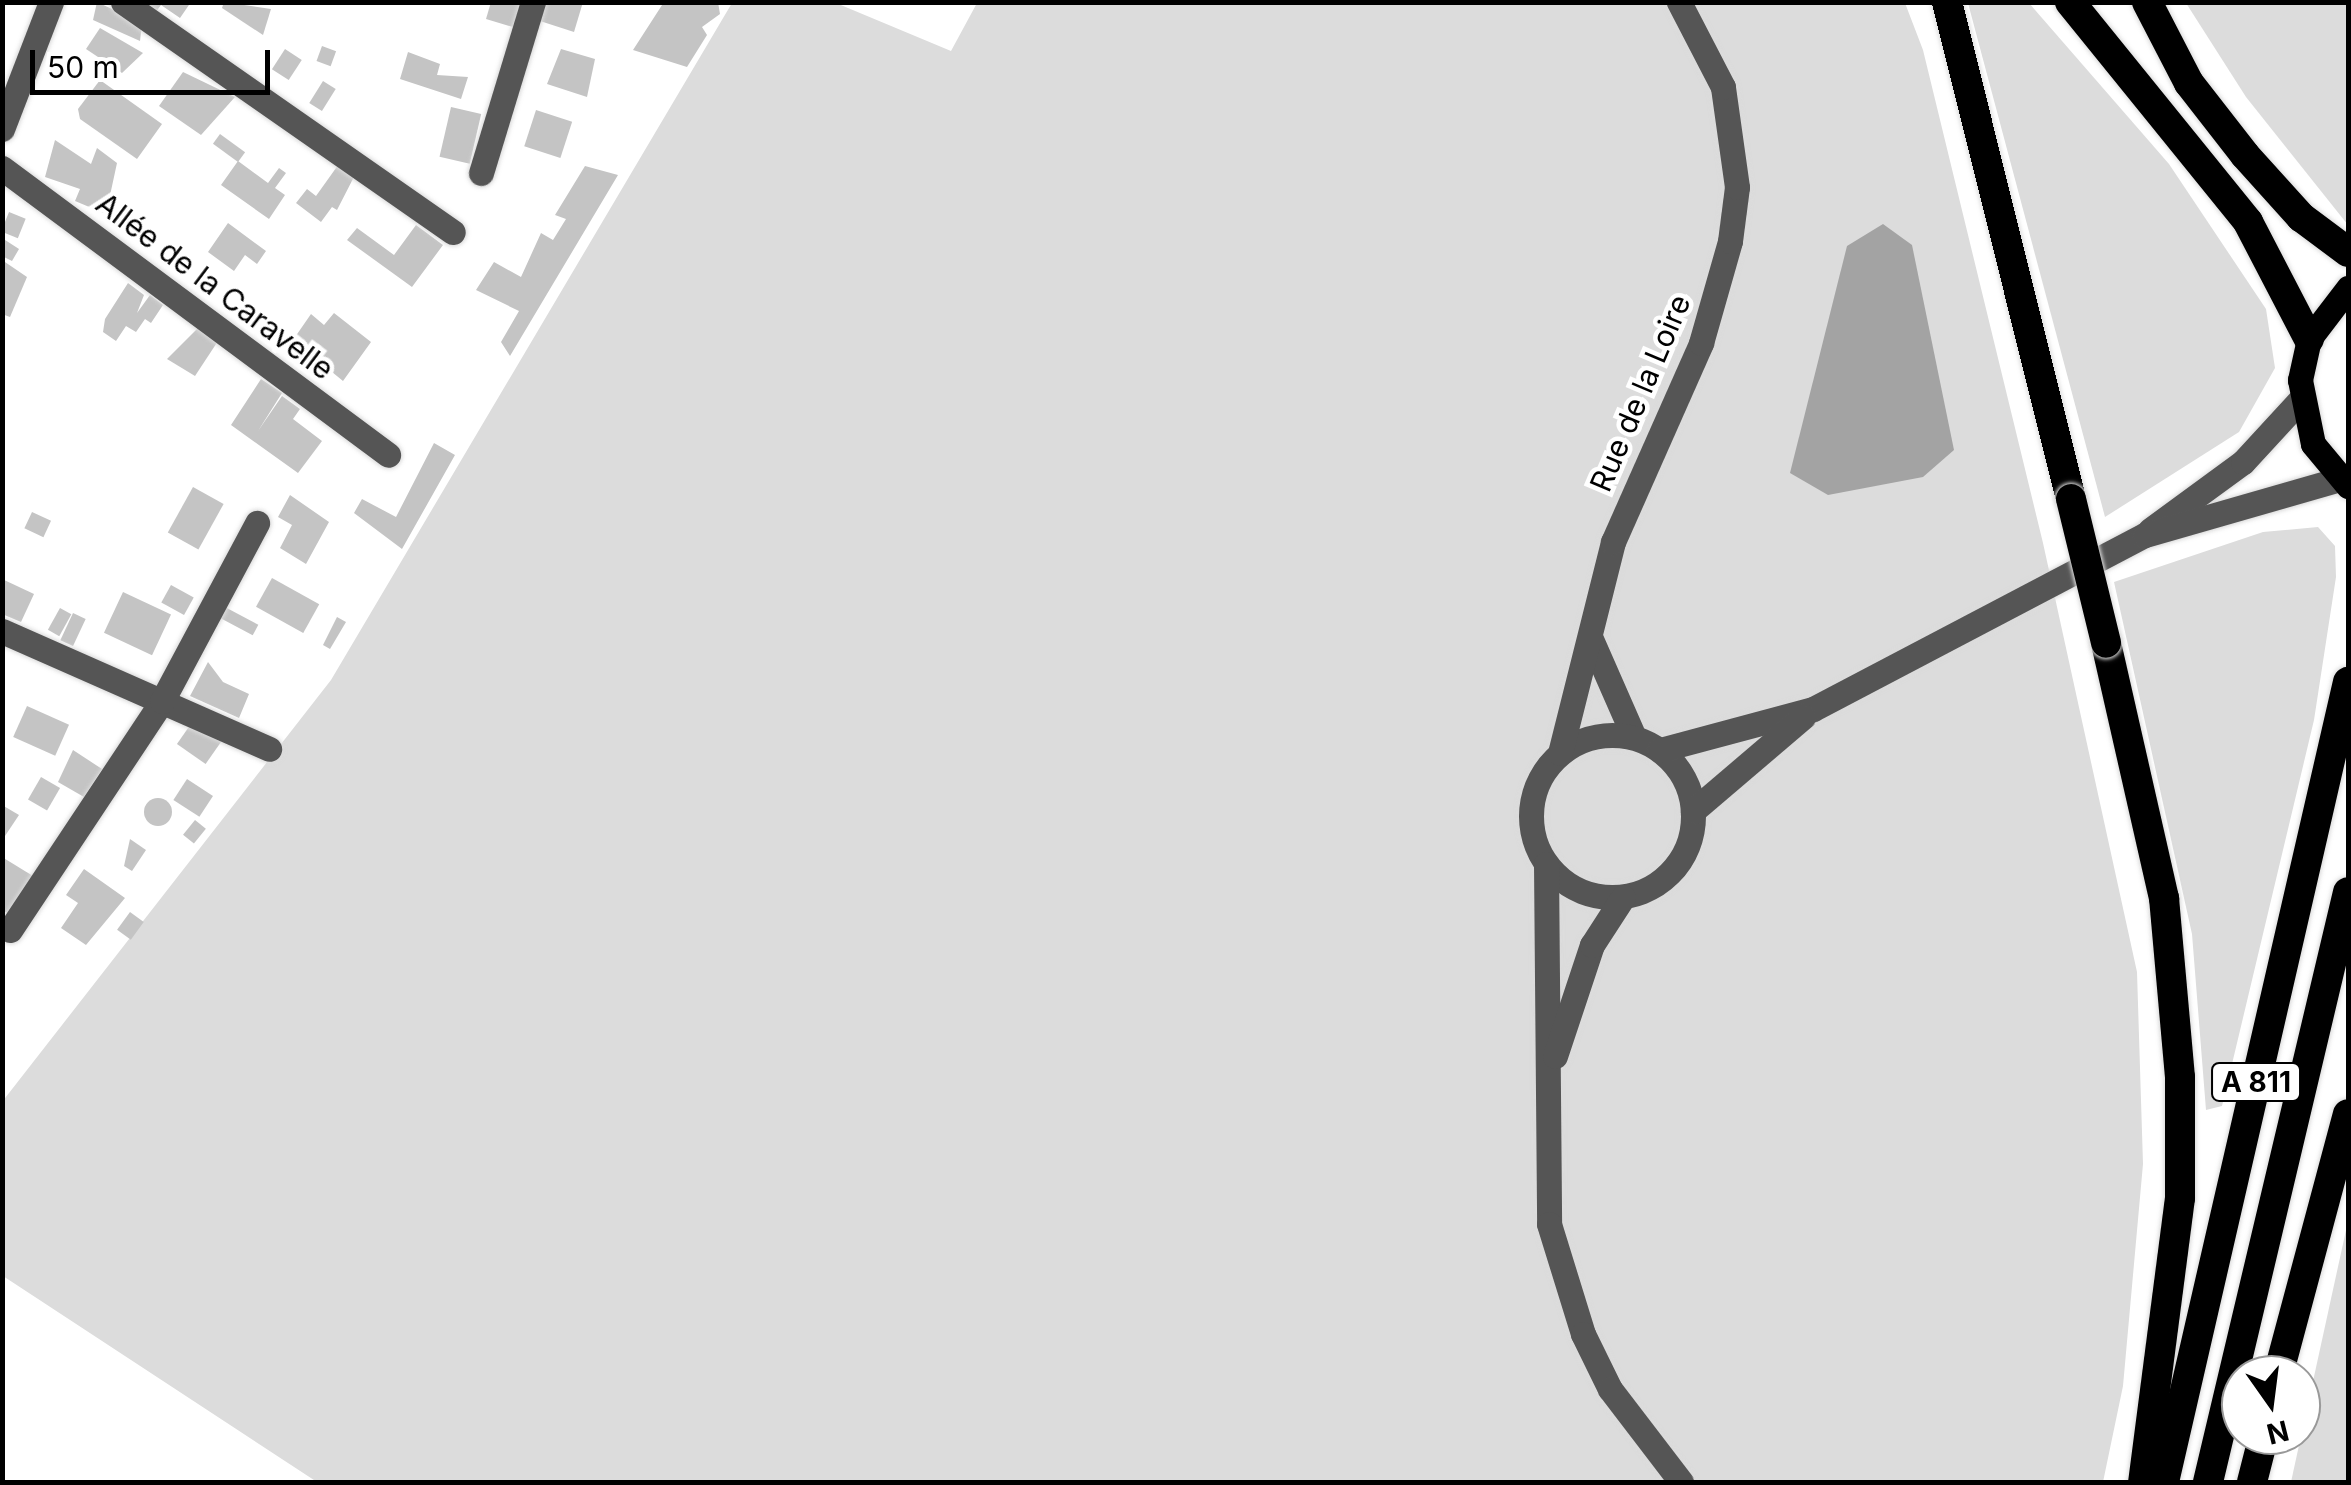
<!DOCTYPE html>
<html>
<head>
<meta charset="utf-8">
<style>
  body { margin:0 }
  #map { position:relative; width:2351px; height:1485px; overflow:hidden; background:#fff; font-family:Inter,sans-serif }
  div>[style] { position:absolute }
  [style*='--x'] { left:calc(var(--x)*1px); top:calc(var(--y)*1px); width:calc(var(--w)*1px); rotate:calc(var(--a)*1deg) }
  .green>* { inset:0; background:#dcdcdc }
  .water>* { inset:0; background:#a3a3a3 }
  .building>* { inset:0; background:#c4c4c4; transform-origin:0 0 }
  .round { border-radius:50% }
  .roads { filter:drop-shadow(0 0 2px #dbdbdb) drop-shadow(0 0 2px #dbdbdb) }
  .minor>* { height:25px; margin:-12.5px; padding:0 12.5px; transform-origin:12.5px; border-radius:12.5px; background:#555 }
  .minor>.ring { margin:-12.5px; padding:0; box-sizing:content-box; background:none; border:25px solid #555; border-radius:50% }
  .major>* { height:25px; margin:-12.5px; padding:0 12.5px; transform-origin:12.5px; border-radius:12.5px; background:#000 }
  .highway>* { height:30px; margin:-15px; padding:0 15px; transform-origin:15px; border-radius:15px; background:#000 }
  .bridges { filter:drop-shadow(0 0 2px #dbdbdb) drop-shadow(0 0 2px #dbdbdb) }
  .highway-bridge>* { height:30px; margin:-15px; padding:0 15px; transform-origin:15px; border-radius:15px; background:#000 }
  span { translate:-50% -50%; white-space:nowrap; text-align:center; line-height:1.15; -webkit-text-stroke:9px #fff; paint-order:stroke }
  .shield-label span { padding:2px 8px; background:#fff; border:2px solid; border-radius:8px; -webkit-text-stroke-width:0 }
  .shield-label { font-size:28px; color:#000; font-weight:700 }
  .street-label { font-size:30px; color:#000 }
  .frame { position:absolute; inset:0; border:5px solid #000; pointer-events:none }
  .north { position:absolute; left:2221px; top:1355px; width:100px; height:100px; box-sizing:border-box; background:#fff; border:2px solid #999; border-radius:50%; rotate:166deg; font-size:28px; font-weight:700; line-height:40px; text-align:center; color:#000 }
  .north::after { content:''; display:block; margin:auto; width:35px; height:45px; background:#000; clip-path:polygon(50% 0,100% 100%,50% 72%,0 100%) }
  .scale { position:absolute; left:30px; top:50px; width:240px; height:45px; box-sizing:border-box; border:5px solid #000; border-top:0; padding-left:12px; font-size:30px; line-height:35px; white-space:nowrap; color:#000; -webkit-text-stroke:8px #fff; paint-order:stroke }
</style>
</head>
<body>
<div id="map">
  <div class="green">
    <div style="clip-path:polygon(732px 3px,836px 3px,951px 51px,977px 3px,1905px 3px,1923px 50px,2043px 543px,2137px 972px,2143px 1164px,2123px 1386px,2103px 1482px,317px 1482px,3px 1276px,2px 1102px,331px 680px)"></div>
    <div style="clip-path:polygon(1968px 3px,2029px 3px,2169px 164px,2266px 309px,2275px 368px,2239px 432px,2105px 517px)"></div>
    <div style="clip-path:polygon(2186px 3px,2348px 3px,2348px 225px,2246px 97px)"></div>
    <div style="clip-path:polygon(2318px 527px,2335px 546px,2336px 577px,2314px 720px,2222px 1106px,2206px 1110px,2192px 934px,2114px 582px,2263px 532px)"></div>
    <div style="clip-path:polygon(2348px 1221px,2348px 1482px,2291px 1482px)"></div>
  </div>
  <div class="water">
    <div style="clip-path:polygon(1883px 224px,1912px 245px,1954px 450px,1923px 477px,1828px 495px,1790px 473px,1847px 246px)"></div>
  </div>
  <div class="building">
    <div style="clip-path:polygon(97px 2px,142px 23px,140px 41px,93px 20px)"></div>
    <div style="clip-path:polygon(132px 2px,191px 2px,180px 18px,161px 5px,152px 17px)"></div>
    <div style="clip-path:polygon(224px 2px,271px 9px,263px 35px,222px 8px)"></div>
    <div style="clip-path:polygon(491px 2px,524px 2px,516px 28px,486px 19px)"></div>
    <div style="clip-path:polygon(545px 2px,583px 2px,574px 32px,540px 21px)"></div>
    <div style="clip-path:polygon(664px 2px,718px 2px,720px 14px,702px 27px,707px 35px,687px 67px,633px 50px)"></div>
    <div style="clip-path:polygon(100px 28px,143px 53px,122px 73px,86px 49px)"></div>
    <div style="left:322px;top:46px;width:15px;height:16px;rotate:20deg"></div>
    <div style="left:285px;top:49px;width:20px;height:24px;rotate:33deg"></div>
    <div style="clip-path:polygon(561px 49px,595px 59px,587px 97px,547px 84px)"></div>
    <div style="clip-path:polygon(408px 52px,440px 64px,437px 75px,468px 77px,461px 99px,400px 79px)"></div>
    <div style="clip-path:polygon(183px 72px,235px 97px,201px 135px,159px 106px)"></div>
    <div style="clip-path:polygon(100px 80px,162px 124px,137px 159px,80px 119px,78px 109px)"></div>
    <div style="left:323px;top:81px;width:15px;height:26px;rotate:32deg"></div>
    <div style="left:451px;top:107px;width:31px;height:51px;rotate:13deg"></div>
    <div style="left:536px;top:110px;width:38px;height:38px;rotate:18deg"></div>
    <div style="left:220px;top:134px;width:31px;height:12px;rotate:36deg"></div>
    <div style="clip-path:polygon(55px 140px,91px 164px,97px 148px,117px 163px,106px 214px,75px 201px,80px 189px,45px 177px)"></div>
    <div style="clip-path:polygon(238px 161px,268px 183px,279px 168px,286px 173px,275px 188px,285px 195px,269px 219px,221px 185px)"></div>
    <div style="clip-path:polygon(341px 161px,357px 171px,337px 210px,332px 207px,321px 222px,296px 203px,307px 189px,316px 196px)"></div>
    <div style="clip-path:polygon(585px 166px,618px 175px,510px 356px,501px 342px,519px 311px,476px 290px,494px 262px,521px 277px,541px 233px,553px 240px,566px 219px,555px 215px)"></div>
    <div style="left:9px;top:212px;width:18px;height:21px;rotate:22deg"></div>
    <div style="clip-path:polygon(228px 223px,266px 251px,257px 264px,245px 255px,234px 271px,208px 252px)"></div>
    <div style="clip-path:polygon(416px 225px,443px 245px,412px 287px,347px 240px,357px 228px,394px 255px)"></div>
    <div style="clip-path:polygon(2px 238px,19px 249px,12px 261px,2px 256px)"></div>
    <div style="clip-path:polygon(2px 260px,27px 277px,10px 317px,2px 314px)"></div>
    <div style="clip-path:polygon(128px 283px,144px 295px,137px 313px,150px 295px,163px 305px,151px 323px,145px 319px,136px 332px,126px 326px,116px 341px,103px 332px,105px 319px)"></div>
    <div style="clip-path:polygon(334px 313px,371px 342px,343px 381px,293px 340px,311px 314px,324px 325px)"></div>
    <div style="clip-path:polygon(202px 324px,220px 338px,195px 376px,167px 359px)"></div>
    <div style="clip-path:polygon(261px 379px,282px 393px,258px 431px,282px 396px,300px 409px,293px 419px,322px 441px,298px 473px,231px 425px)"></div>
    <div style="clip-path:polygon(434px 443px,455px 455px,402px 549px,354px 513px,362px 499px,396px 517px)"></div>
    <div style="left:193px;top:487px;width:35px;height:52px;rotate:29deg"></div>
    <div style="clip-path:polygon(290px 495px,329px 522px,306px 564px,280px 548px,292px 525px,278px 517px)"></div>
    <div style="left:32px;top:512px;width:21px;height:18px;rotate:25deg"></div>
    <div style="left:272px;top:578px;width:54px;height:33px;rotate:29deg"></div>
    <div style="clip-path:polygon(2px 579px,34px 594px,21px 622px,2px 614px)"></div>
    <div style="left:171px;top:585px;width:26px;height:20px;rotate:29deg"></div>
    <div style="left:123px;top:592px;width:53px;height:45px;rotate:25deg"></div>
    <div style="left:223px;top:606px;width:40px;height:12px;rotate:28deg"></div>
    <div style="left:60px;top:608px;width:13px;height:25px;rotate:29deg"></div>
    <div style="left:73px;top:613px;width:14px;height:30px;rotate:25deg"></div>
    <div style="clip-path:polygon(337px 617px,346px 622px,330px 649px,323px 645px)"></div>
    <div style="clip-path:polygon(208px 662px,223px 682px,249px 694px,239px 718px,190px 696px)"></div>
    <div style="left:27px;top:706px;width:46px;height:34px;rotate:24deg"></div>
    <div style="left:193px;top:721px;width:35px;height:28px;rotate:35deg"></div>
    <div style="clip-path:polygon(73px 750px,102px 769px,84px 797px,58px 782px)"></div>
    <div style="left:41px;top:777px;width:22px;height:26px;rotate:30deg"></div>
    <div style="left:187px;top:779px;width:31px;height:25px;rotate:33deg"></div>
    <div class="round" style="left:144px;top:798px;width:28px;height:28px"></div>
    <div style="clip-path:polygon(2px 805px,19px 815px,5px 836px,2px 834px)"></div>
    <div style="left:195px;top:820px;width:14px;height:19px;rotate:39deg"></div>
    <div style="clip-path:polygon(130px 839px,146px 850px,132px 871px,124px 866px)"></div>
    <div style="clip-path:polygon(2px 857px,33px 876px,9px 914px,2px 910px)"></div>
    <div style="clip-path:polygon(84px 869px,125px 898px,86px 945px,61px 928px,78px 903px,66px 895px)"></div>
    <div style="left:130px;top:912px;width:17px;height:22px;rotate:36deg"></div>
  </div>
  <div class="roads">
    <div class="minor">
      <div style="--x:123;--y:2;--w:402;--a:34.9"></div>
      <div style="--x:2;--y:129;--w:136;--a:-68.9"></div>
      <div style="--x:2;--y:168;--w:481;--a:36.6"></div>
      <div style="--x:481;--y:173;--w:179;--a:-73.1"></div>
      <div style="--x:2150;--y:530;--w:115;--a:-36.2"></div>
      <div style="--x:2243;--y:462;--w:84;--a:-47.4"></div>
      <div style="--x:2;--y:631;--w:292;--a:23.8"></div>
      <div style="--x:1591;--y:639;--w:107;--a:66.3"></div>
      <div class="ring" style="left:1531px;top:735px;width:137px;height:137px"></div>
      <div style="--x:1660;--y:750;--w:158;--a:-15"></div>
      <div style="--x:1813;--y:709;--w:375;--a:-27.7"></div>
      <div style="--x:2145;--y:535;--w:203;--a:-16"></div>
      <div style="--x:1560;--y:753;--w:218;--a:-75.9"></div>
      <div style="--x:1613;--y:542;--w:218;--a:-66.1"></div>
      <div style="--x:1701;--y:343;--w:106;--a:-74.1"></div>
      <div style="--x:1730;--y:241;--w:54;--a:-82.6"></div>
      <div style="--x:1737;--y:187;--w:101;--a:-98"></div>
      <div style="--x:1723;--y:87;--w:96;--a:-117.4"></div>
      <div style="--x:1693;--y:811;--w:145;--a:-40.5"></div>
      <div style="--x:1546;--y:864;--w:360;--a:89.5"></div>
      <div style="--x:1549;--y:1224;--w:115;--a:72.8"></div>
      <div style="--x:1583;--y:1334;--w:61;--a:63.9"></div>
      <div style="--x:1610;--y:1389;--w:117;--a:52.6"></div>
      <div style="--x:10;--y:930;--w:275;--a:-56.4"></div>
      <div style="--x:162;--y:701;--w:202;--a:-61.9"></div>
      <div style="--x:1555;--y:1056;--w:117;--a:-71.6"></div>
      <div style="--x:1592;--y:945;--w:57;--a:-57.1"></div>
    </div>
    <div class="major">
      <div style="--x:2348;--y:288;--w:64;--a:127.4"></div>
      <div style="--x:2309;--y:339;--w:42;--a:102.4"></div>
      <div style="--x:2300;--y:380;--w:65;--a:78.5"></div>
      <div style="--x:2313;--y:444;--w:55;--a:50.2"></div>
    </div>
    <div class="highway">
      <div style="--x:1947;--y:2;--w:512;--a:75.99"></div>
      <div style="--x:2070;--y:2;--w:283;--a:51"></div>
      <div style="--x:2248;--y:222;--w:132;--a:62.5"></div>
      <div style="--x:2147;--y:2;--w:91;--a:62.6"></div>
      <div style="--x:2189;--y:83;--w:91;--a:52.1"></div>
      <div style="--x:2245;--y:155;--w:84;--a:47.9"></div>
      <div style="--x:2301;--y:217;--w:59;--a:36.7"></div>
      <div style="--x:2106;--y:643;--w:262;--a:77.2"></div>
      <div style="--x:2164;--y:898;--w:180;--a:84.9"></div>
      <div style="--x:2180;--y:1077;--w:121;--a:90"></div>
      <div style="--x:2180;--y:1198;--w:286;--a:97.4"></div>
      <div style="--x:2278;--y:1375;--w:270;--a:-75"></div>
      <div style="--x:2164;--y:1482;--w:821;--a:-77.05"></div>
      <div style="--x:2208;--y:1482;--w:606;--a:-76.65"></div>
      <div style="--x:2252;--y:1482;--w:49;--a:-75.7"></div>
    </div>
  </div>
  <div class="bridges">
    <div class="highway-bridge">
      <div style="--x:2071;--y:499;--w:148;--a:76.3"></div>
    </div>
  </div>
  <div class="shield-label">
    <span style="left:2256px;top:1082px">A 811</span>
  </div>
  <div class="street-label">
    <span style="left:215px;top:286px;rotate:37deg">Allée de la Caravelle</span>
    <span style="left:1640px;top:393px;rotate:-67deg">Rue de la Loire</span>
  </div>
  <div class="frame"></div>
  <div class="north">N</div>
  <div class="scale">50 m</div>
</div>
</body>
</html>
